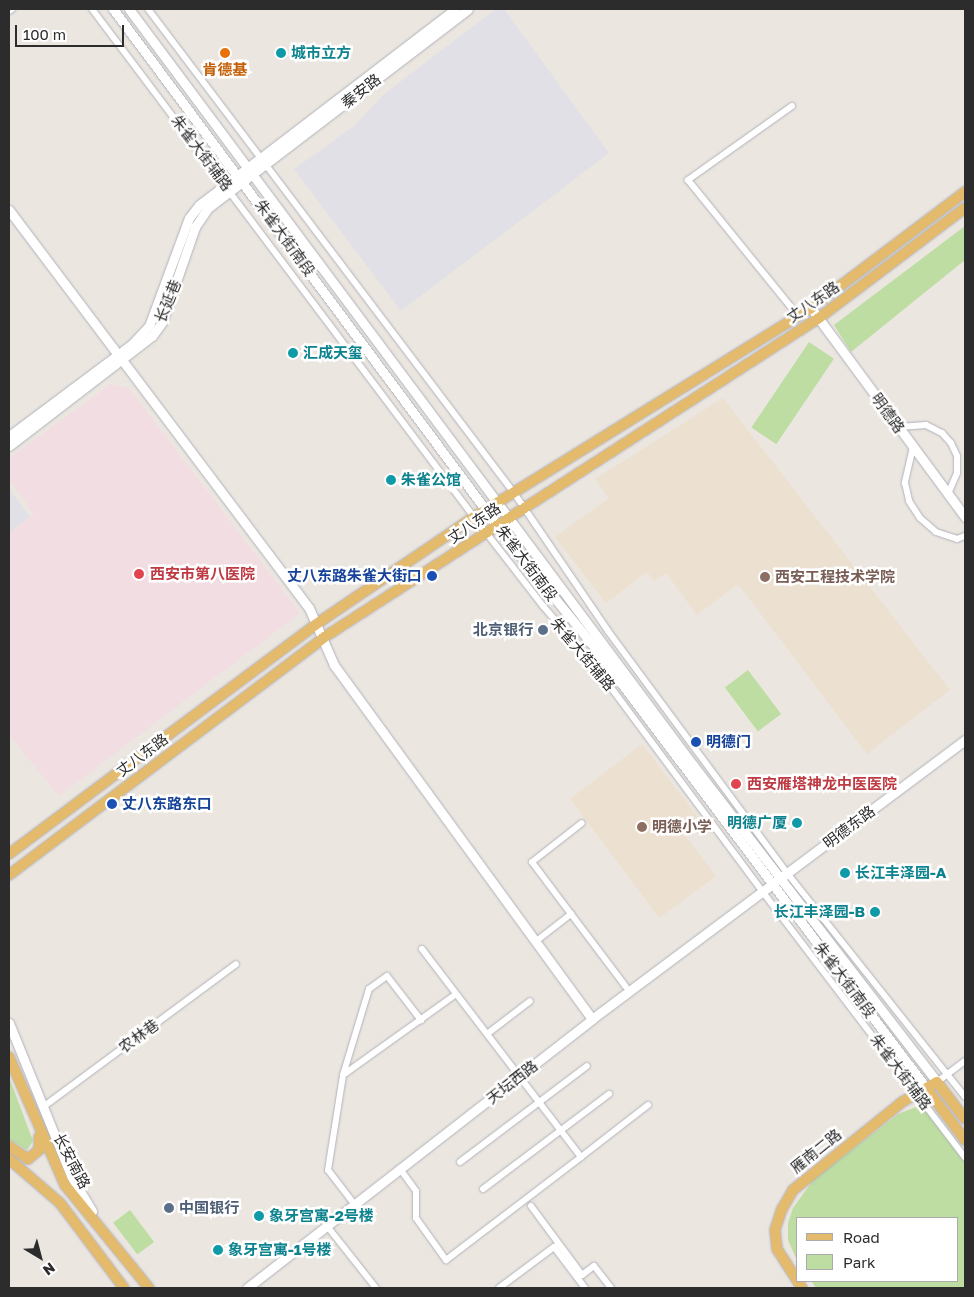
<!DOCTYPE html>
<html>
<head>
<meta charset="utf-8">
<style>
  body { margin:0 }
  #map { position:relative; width:974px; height:1297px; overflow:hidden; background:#ece6e0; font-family:"Golos Text","Noto Sans SC",sans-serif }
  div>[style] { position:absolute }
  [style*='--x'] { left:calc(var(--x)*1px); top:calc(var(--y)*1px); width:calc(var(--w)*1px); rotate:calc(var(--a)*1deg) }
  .industrial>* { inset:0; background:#e1e0e6 }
  .education>* { inset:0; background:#ece0d1 }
  .medical>* { inset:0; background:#f2dee2 }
  .green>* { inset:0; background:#bddda2; transform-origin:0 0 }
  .roads { filter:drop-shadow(0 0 1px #b0b3bb) drop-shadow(0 0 1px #b0b3bb) }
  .street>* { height:6px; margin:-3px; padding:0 3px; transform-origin:3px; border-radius:3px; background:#fff }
  .secondary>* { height:9px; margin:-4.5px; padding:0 4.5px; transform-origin:4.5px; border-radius:4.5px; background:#fff }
  .primary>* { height:10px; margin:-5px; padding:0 5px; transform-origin:5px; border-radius:5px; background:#e4ba6d }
  .dots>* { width:14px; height:14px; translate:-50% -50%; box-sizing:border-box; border:2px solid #fff; border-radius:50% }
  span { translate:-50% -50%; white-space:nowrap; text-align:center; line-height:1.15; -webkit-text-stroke:5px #fff; paint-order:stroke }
  .culture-label { font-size:15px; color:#0d838f; font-weight:700 }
  .left { translate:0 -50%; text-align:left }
  .right { translate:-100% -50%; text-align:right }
  .food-label { font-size:15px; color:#c56008; font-weight:700 }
  .street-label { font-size:15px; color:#2c2c2c }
  .health-label { font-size:15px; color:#be3a42; font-weight:700 }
  .transit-label { font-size:15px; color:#164399; font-weight:700 }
  .education-label { font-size:15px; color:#785e54; font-weight:700 }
  .service-label { font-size:15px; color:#4e5e75; font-weight:700 }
  .frame { position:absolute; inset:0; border:10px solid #2c2c2c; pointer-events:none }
  .legend { position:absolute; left:796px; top:1217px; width:162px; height:65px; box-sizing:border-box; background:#fff; border:1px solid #ababab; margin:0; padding:6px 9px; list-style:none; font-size:15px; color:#2c2c2c }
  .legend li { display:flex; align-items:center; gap:10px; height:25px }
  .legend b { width:25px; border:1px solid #ababab }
  .north { position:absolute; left:15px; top:1232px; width:50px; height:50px; -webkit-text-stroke:4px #fff; paint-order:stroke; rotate:143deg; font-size:14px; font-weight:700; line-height:20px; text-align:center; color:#2c2c2c }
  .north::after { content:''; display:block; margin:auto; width:18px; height:22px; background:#2c2c2c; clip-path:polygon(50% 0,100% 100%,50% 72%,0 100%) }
  .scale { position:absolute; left:15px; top:25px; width:109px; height:22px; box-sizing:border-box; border:2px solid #2c2c2c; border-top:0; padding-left:6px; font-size:15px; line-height:18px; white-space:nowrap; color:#2c2c2c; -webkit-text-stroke:4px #fff; paint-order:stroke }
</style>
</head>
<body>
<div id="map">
  <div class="industrial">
    <div style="clip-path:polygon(496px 9px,504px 9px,609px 153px,401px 311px,294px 169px,354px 126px,383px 95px)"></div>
    <div style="clip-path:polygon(9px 489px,30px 517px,9px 533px)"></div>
  </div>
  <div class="education">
    <div style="clip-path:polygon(723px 398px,950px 690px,867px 754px,738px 584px,697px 615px,666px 573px,654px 581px,647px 572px,606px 603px,555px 537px,609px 498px,595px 479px)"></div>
    <div style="clip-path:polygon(642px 744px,701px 821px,684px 834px,716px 876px,659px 918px,570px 799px)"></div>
  </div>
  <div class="medical">
    <div style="clip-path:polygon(111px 384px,129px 388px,300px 613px,59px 796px,9px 735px,9px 534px,34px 514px,9px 479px,9px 458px)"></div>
  </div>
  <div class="green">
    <div style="clip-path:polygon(965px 226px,965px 260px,851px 352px,834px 325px)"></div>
    <div style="left:809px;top:342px;width:30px;height:103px;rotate:34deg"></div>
    <div style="left:748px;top:670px;width:55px;height:29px;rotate:53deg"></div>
    <div style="clip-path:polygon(9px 1077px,33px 1141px,27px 1150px,9px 1139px)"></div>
    <div style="clip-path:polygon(916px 1107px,926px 1110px,965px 1160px,965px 1288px,816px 1288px,811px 1281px,958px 1281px,958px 1218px,798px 1218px,798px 1263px,788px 1240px,788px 1223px,793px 1208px,814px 1179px,898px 1114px)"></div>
    <div style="left:130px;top:1210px;width:40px;height:21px;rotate:53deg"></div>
  </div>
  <div class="roads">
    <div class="street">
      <div style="--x:92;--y:9;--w:636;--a:53.06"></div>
      <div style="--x:474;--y:517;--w:113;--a:52.2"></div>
      <div style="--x:543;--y:606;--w:79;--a:49.1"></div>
      <div style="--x:595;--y:666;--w:280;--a:53.4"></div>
      <div style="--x:762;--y:891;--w:335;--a:52.7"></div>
      <div style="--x:148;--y:9;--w:607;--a:52.9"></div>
      <div style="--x:514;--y:493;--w:167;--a:55.7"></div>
      <div style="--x:608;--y:631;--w:301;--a:53.5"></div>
      <div style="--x:787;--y:873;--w:286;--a:51.5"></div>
      <div style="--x:9;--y:11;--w:4;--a:-34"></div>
      <div style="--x:792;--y:106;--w:128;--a:144.6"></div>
      <div style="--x:688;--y:180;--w:175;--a:51"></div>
      <div style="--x:899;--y:427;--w:27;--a:-4"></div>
      <div style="--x:926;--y:425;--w:18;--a:27"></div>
      <div style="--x:942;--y:433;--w:13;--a:48"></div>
      <div style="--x:951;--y:443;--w:14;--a:65"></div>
      <div style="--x:957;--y:456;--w:17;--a:90"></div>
      <div style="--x:957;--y:473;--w:23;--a:113"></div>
      <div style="--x:913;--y:447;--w:37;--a:103"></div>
      <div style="--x:905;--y:483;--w:18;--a:77"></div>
      <div style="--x:909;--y:501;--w:20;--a:57"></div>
      <div style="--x:920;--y:518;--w:21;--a:41"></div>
      <div style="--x:936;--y:532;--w:22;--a:18"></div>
      <div style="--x:957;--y:539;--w:9;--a:-21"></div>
      <div style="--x:571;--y:914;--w:65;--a:-126.9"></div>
      <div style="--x:532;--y:862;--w:63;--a:-38"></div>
      <div style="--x:535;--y:942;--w:46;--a:-37.9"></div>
      <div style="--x:571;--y:914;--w:91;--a:53"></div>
      <div style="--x:487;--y:1034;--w:54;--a:-37.5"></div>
      <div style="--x:343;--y:1075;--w:90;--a:-73.2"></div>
      <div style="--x:369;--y:989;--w:22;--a:-36"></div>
      <div style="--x:387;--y:976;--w:56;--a:52.3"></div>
      <div style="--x:937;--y:1082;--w:35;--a:-37"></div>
      <div style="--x:43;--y:1107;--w:240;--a:-36.5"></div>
      <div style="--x:581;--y:1157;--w:85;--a:-37.8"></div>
      <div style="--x:460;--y:1162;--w:159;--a:-37.1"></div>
      <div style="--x:400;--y:1169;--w:27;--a:54"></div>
      <div style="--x:416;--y:1191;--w:27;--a:90"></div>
      <div style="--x:416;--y:1218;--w:52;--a:54.5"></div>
      <div style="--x:446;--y:1260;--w:170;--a:-37.3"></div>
      <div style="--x:581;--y:1157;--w:262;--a:-127.4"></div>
      <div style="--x:483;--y:1189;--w:158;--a:-37"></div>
      <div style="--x:355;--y:1205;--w:44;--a:-127.6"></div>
      <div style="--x:328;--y:1170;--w:96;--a:-81"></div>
      <div style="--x:343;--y:1075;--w:139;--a:-35.6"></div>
      <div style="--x:531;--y:1206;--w:86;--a:53.5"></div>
      <div style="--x:582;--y:1275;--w:15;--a:-37"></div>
      <div style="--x:594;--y:1266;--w:28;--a:52"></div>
      <div style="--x:327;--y:1226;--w:79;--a:51.7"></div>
      <div style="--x:499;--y:1288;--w:69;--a:-36.7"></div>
      <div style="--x:554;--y:1247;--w:51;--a:52.9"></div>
    </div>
    <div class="secondary">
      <div style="--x:113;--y:9;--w:672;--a:53.35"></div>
      <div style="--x:514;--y:548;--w:117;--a:50.9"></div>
      <div style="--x:588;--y:639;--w:563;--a:53.01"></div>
      <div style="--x:129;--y:9;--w:943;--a:53.28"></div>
      <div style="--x:693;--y:765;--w:400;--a:52.4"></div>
      <div style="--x:9;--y:210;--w:498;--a:53"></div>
      <div style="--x:309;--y:608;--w:62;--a:66.3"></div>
      <div style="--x:334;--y:665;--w:438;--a:53.9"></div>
      <div style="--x:811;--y:308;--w:260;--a:53.6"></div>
      <div style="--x:9;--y:436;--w:154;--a:-36.8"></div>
      <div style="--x:132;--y:344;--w:25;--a:-47"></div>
      <div style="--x:149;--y:326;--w:115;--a:-69.7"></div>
      <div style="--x:189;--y:218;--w:16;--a:-52"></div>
      <div style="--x:199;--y:205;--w:322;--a:-37.4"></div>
      <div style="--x:9;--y:446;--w:180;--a:-37.6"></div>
      <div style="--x:152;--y:336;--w:17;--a:-54"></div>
      <div style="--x:162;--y:322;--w:101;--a:-70.8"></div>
      <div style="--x:195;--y:227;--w:23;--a:-56"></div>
      <div style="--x:208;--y:208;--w:327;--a:-37.4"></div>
      <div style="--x:9;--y:1023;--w:165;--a:67.9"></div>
      <div style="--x:71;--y:1176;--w:41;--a:59"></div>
      <div style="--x:247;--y:1288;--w:437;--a:-37.9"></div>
      <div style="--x:592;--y:1019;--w:466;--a:-36.8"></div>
    </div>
    <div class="primary">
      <div style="--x:9;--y:854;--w:382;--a:-36.8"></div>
      <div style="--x:315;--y:625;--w:192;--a:-34.2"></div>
      <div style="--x:474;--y:517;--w:397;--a:-31.8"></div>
      <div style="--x:811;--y:308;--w:193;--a:-37"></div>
      <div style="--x:9;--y:875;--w:393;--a:-37"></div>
      <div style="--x:323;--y:638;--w:590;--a:-32.83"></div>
      <div style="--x:819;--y:318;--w:183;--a:-37"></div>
      <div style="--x:9;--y:1057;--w:140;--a:66.4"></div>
      <div style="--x:65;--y:1185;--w:133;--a:50.8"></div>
      <div style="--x:927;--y:1089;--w:64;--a:53.3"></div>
      <div style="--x:9;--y:1146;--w:23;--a:34"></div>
      <div style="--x:28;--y:1159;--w:14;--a:-39"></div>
      <div style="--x:39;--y:1150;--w:13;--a:-90"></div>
      <div style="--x:9;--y:1159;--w:67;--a:40.8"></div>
      <div style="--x:60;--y:1203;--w:106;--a:53"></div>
      <div style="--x:802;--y:1288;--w:46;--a:-122.7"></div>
      <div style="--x:777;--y:1249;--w:19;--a:-96"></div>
      <div style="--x:775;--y:1230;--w:22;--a:-72"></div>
      <div style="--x:782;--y:1209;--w:22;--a:-60"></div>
      <div style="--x:793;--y:1190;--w:140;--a:-38.9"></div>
      <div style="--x:902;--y:1102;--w:40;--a:-29.7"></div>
      <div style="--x:937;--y:1082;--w:46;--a:52.9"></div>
    </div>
  </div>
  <div class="dots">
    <div style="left:225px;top:53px;background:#e8710a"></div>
    <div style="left:281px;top:53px;background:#0f9aa8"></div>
    <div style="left:293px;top:353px;background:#0f9aa8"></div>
    <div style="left:391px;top:480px;background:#0f9aa8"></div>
    <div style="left:139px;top:574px;background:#e0444e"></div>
    <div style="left:432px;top:576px;background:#1a4fb4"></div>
    <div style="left:765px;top:577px;background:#8d6e63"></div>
    <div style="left:543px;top:630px;background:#5c6f8a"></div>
    <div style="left:696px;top:742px;background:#1a4fb4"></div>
    <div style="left:736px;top:784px;background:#e0444e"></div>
    <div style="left:112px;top:804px;background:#1a4fb4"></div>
    <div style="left:797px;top:823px;background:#0f9aa8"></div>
    <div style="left:642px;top:827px;background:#8d6e63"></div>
    <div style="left:845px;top:873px;background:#0f9aa8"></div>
    <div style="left:875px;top:912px;background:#0f9aa8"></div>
    <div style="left:169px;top:1208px;background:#5c6f8a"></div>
    <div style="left:259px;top:1216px;background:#0f9aa8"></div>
    <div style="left:218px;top:1250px;background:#0f9aa8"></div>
  </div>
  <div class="culture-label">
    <span class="left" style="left:291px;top:53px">城市立方</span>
    <span class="left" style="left:303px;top:353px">汇成天玺</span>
    <span class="left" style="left:401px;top:480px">朱雀公馆</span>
    <span class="right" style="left:787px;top:823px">明德广厦</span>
    <span class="left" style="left:855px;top:873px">长江丰泽园-A</span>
    <span class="right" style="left:865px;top:912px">长江丰泽园-B</span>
    <span class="left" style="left:269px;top:1216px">象牙宫寓-2号楼</span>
    <span class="left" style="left:228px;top:1250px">象牙宫寓-1号楼</span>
  </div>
  <div class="food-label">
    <span style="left:225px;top:70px">肯德基</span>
  </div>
  <div class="street-label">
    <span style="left:361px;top:91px;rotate:-38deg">秦安路</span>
    <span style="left:202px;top:153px;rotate:53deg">朱雀大街辅路</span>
    <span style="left:285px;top:238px;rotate:54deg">朱雀大街南段</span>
    <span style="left:168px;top:301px;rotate:-68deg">长延巷</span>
    <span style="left:813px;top:302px;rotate:-35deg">丈八东路</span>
    <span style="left:888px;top:413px;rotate:54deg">明德路</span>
    <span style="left:474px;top:523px;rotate:-34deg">丈八东路</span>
    <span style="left:527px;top:563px;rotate:53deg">朱雀大街南段</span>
    <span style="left:583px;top:654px;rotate:50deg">朱雀大街辅路</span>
    <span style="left:142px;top:755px;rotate:-37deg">丈八东路</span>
    <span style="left:849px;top:827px;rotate:-37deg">明德东路</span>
    <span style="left:845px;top:980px;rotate:53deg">朱雀大街南段</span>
    <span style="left:139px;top:1036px;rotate:-36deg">农林巷</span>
    <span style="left:901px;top:1072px;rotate:53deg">朱雀大街辅路</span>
    <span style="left:512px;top:1082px;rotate:-38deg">天坛西路</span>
    <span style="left:816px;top:1151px;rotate:-39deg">雁南二路</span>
    <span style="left:72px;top:1161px;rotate:62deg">长安南路</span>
  </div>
  <div class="health-label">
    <span class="left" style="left:150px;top:574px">西安市第八医院</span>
    <span class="left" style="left:747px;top:784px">西安雁塔神龙中医医院</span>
  </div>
  <div class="transit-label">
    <span class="right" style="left:422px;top:576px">丈八东路朱雀大街口</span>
    <span class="left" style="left:706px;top:742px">明德门</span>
    <span class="left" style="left:122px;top:804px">丈八东路东口</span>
  </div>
  <div class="education-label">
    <span class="left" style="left:775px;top:577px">西安工程技术学院</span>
    <span class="left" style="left:652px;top:827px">明德小学</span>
  </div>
  <div class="service-label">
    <span class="right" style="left:533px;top:630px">北京银行</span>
    <span class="left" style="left:179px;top:1208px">中国银行</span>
  </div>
  <div class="frame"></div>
  <ul class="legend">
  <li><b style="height:6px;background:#e4ba6d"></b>Road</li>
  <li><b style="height:14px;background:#bddda2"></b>Park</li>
  </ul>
  <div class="north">N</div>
  <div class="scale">100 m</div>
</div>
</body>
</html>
